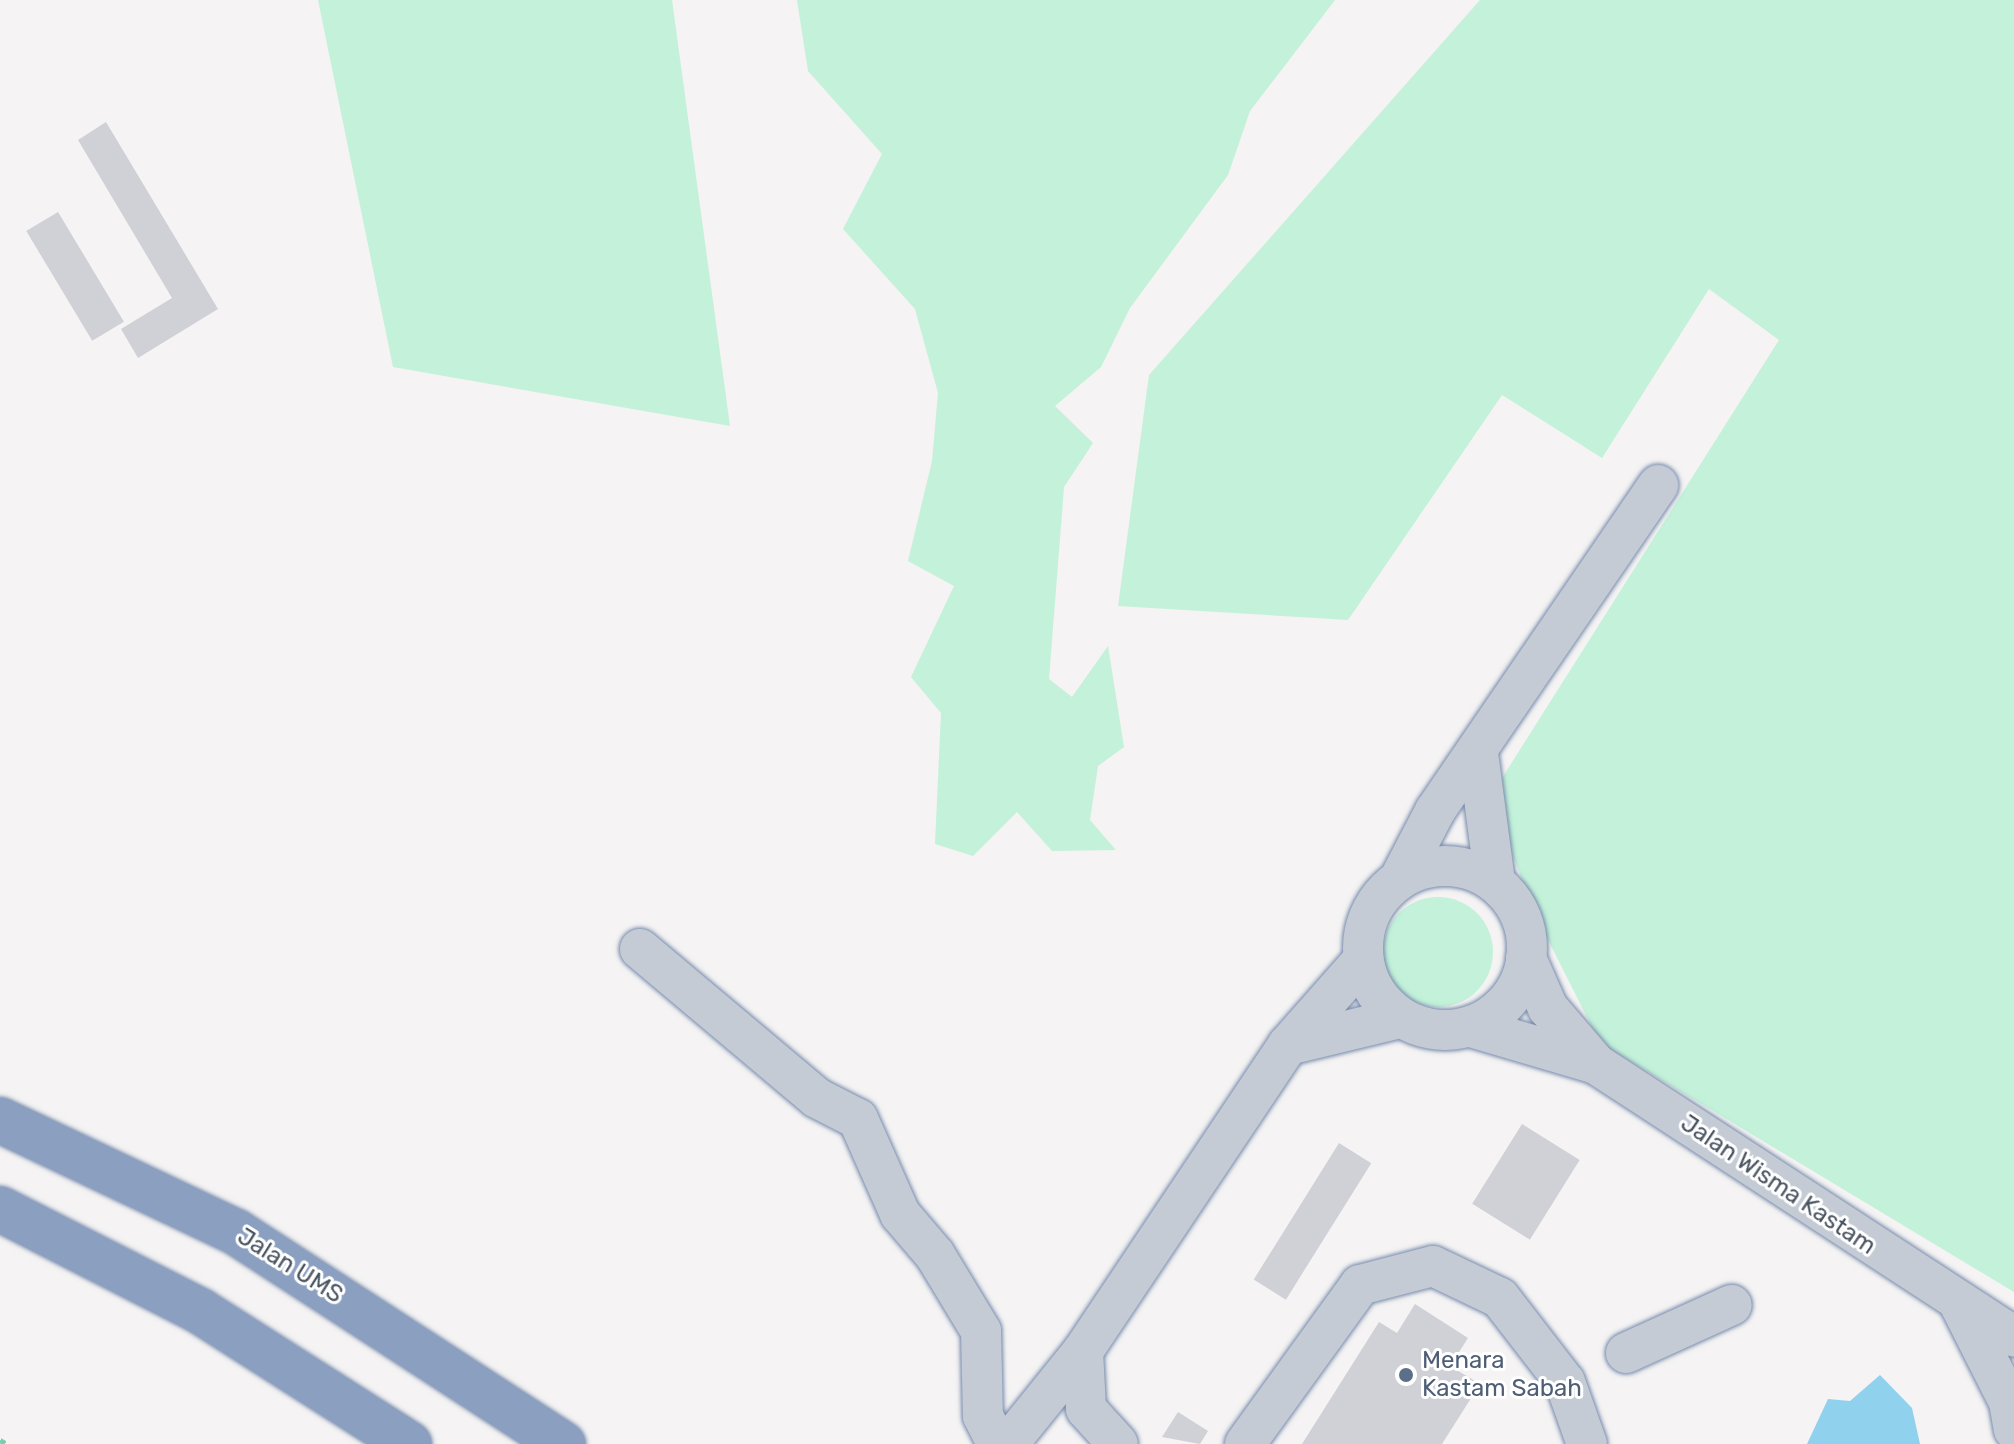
<!DOCTYPE html>
<html>
<head>
<meta charset="utf-8">
<style>
  body { margin:0 }
  #map { position:relative; width:2014px; height:1444px; overflow:hidden; background:#f5f3f3; font-family:Rubik,sans-serif }
  div>[style] { position:absolute }
  [style*='--x'] { left:calc(var(--x)*1px); top:calc(var(--y)*1px); width:calc(var(--w)*1px); rotate:calc(var(--a)*1deg) }
  .green>* { inset:0; background:#c3f1d9 }
  .round { border-radius:50% }
  .water>* { inset:0; background:#90d1ee }
  .building>* { inset:0; background:#cfd1d7; transform-origin:0 0 }
  .path>* { height:5px; margin-top:-2.5px; transform-origin:0; background:repeating-linear-gradient(90deg,#7ad0ae 0 6px,transparent 0 10px) }
  .roads { filter:drop-shadow(0 0 2px #768bad) drop-shadow(0 0 2px #768bad) }
  .minor>* { height:40px; margin:-20px; padding:0 20px; transform-origin:20px; border-radius:20px; background:#c4cbd4 }
  .minor>.ring { margin:-20px; padding:0; box-sizing:content-box; background:none; border:40px solid #c4cbd4; border-radius:50% }
  .highway>* { height:44px; margin:-22px; padding:0 22px; transform-origin:22px; border-radius:22px; background:#8ba0c1 }
  .dots>* { width:22px; height:22px; translate:-50% -50%; box-sizing:border-box; border:4px solid #fff; border-radius:50% }
  span { translate:-50% -50%; white-space:nowrap; text-align:center; line-height:1.15; -webkit-text-stroke:6px #fff; paint-order:stroke }
  .street-label { font-size:24px; color:#4a5461 }
  .service-label { font-size:24px; color:#4e5e75 }
  .left { translate:0 -50%; text-align:left }
</style>
</head>
<body>
<div id="map">
  <div class="green">
    <div style="clip-path:polygon(318px 0,672px 0,730px 426px,393px 367px)"></div>
    <div style="clip-path:polygon(797px 0,1335px 0,1250px 111px,1228px 175px,1130px 308px,1101px 367px,1055px 406px,1093px 443px,1064px 487px,1049px 679px,1072px 697px,1108px 646px,1124px 747px,1098px 766px,1090px 820px,1116px 850px,1052px 851px,1017px 812px,973px 856px,935px 844px,941px 713px,911px 677px,954px 586px,908px 561px,932px 461px,938px 393px,915px 309px,843px 229px,882px 154px,808px 71px)"></div>
    <div style="clip-path:polygon(1480px 0,2014px 0,2014px 1292px,1600px 1043px,1537px 918px,1490px 797px,1779px 340px,1709px 289px,1602px 458px,1502px 395px,1348px 620px,1118px 606px,1149px 375px)"></div>
    <div class="round" style="left:1383px;top:897px;width:110px;height:110px"></div>
  </div>
  <div class="water">
    <div style="clip-path:polygon(1880px 1375px,1912px 1408px,1920px 1444px,1807px 1444px,1828px 1399px,1850px 1401px)"></div>
  </div>
  <div class="building">
    <div style="clip-path:polygon(106px 122px,218px 309px,138px 358px,121px 329px,172px 298px,78px 140px)"></div>
    <div style="left:58px;top:212px;width:128px;height:37px;rotate:59deg"></div>
    <div style="left:1522px;top:1124px;width:68px;height:94px;rotate:32deg"></div>
    <div style="left:1339px;top:1143px;width:38px;height:161px;rotate:32deg"></div>
    <div style="clip-path:polygon(1415px 1304px,1468px 1338px,1450px 1366px,1480px 1384px,1442px 1444px,1302px 1444px,1379px 1322px,1397px 1333px)"></div>
    <div style="clip-path:polygon(1178px 1412px,1208px 1431px,1200px 1444px,1162px 1437px)"></div>
  </div>
  <div class="path">
    <div style="--x:0;--y:1440;--w:8;--a:30"></div>
  </div>
  <div class="roads">
    <div class="minor">
      <div style="--x:1478;--y:753;--w:130;--a:82.5"></div>
      <div class="ring" style="left:1363px;top:866px;width:124px;height:124px"></div>
      <div style="--x:1399;--y:880;--w:78;--a:-62.4"></div>
      <div style="--x:1435;--y:811;--w:395;--a:-55.6"></div>
      <div style="--x:640;--y:949;--w:231;--a:40.1"></div>
      <div style="--x:817;--y:1098;--w:46;--a:27.1"></div>
      <div style="--x:858;--y:1119;--w:104;--a:66.1"></div>
      <div style="--x:900;--y:1214;--w:54;--a:49.5"></div>
      <div style="--x:935;--y:1255;--w:89;--a:58.8"></div>
      <div style="--x:981;--y:1331;--w:85;--a:88.7"></div>
      <div style="--x:983;--y:1416;--w:31;--a:63"></div>
      <div style="--x:1526;--y:958;--w:55;--a:66.3"></div>
      <div style="--x:1548;--y:1008;--w:74;--a:49.4"></div>
      <div style="--x:1596;--y:1064;--w:499;--a:33.1"></div>
      <div style="--x:1471;--y:1027;--w:130;--a:16.5"></div>
      <div style="--x:1288;--y:1045;--w:115;--a:-13.6"></div>
      <div style="--x:1960;--y:1305;--w:109;--a:63.2"></div>
      <div style="--x:2009;--y:1402;--w:28;--a:80"></div>
      <div style="--x:1083;--y:1351;--w:58;--a:87"></div>
      <div style="--x:1086;--y:1409;--w:47;--a:47.6"></div>
      <div style="--x:1626;--y:1353;--w:116;--a:-24.4"></div>
      <div style="--x:1008;--y:1444;--w:119;--a:-51.1"></div>
      <div style="--x:1083;--y:1351;--w:368;--a:-56.2"></div>
      <div style="--x:1288;--y:1045;--w:113;--a:-48.6"></div>
      <div style="--x:1245;--y:1444;--w:196;--a:-54.1"></div>
      <div style="--x:1360;--y:1285;--w:75;--a:-14.6"></div>
      <div style="--x:1433;--y:1266;--w:74;--a:25.5"></div>
      <div style="--x:1500;--y:1298;--w:106;--a:52.3"></div>
      <div style="--x:1565;--y:1382;--w:66;--a:70.5"></div>
    </div>
    <div class="highway">
      <div style="--x:0;--y:1120;--w:261;--a:25.4"></div>
      <div style="--x:236;--y:1232;--w:390;--a:33"></div>
      <div style="--x:0;--y:1209;--w:225;--a:27"></div>
      <div style="--x:200;--y:1311;--w:248;--a:32.5"></div>
    </div>
  </div>
  <div class="dots">
    <div style="left:1406px;top:1375px;background:#5c6f8a"></div>
  </div>
  <div class="street-label">
    <span style="left:1778px;top:1185px;rotate:34deg">Jalan Wisma Kastam</span>
    <span style="left:290px;top:1266px;rotate:32deg">Jalan UMS</span>
  </div>
  <div class="service-label">
    <span class="left" style="left:1422px;top:1375px">Menara<br>Kastam Sabah</span>
  </div>
</div>
</body>
</html>
